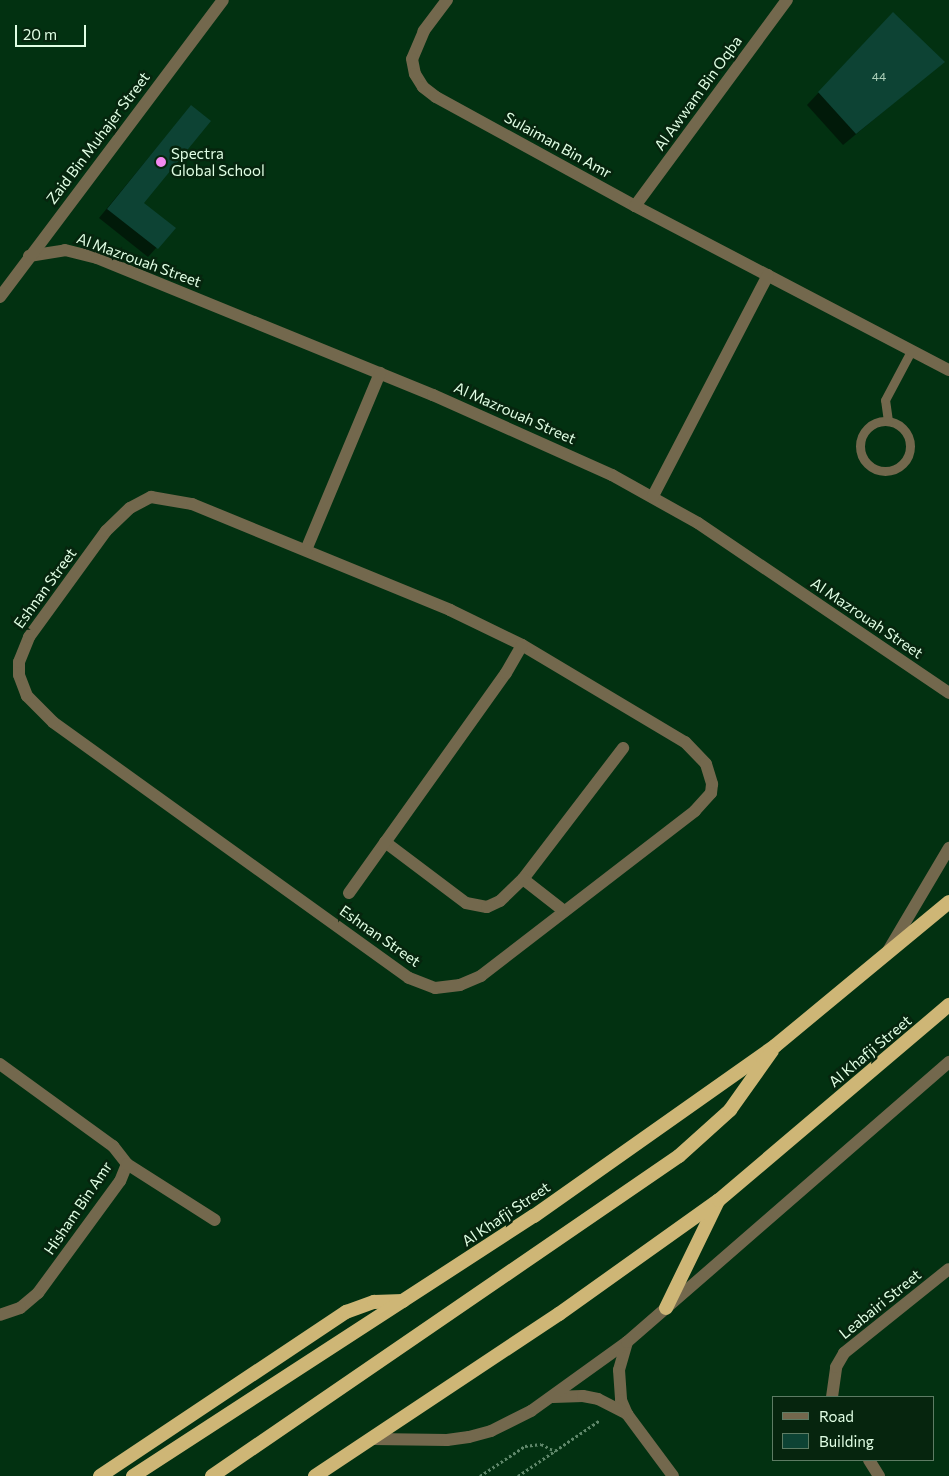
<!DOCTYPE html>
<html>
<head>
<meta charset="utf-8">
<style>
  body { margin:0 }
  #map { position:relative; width:949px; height:1476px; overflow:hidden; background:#023111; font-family:Commissioner,sans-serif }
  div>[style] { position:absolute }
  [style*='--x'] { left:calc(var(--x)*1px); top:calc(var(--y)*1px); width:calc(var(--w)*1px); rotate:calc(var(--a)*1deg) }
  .shadow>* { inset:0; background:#0007 }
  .building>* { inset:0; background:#0d4334 }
  .path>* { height:3px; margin-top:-1.5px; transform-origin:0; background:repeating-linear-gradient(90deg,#5f876a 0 2.5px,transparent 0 5px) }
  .service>* { height:9px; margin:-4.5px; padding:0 4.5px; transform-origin:4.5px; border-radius:4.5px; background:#73684d }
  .service>.ring { margin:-4.5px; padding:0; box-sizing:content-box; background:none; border:9px solid #73684d; border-radius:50% }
  .minor>* { height:12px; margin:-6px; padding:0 6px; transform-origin:6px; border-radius:6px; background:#73684d }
  .trunk>* { height:14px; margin:-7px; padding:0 7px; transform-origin:7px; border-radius:7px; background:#ceb676 }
  .dots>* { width:14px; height:14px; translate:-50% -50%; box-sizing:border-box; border:2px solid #06250e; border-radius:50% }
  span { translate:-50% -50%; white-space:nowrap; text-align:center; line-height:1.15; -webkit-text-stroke:5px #06250e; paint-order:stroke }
  .number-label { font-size:12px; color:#abcfb8 }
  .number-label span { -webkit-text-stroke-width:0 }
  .street-label { font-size:15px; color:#e0fee4 }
  .poi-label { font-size:15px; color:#e0fee4 }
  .left { translate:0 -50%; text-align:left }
  .legend { position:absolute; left:772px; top:1396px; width:162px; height:65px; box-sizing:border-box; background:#06250e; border:1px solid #5d7c64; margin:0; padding:6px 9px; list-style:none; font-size:15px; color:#e0fee4 }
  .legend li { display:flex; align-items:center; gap:10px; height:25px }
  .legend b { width:25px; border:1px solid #5d7c64 }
  .scale { position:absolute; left:15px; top:25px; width:71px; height:22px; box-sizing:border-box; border:2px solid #e0fee4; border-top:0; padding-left:6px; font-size:15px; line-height:18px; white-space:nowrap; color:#e0fee4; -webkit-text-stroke:4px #06250e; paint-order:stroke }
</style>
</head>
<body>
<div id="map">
  <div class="shadow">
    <div style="clip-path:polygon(882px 25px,943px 62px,843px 145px,807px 105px)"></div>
    <div style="clip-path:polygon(191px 106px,143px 203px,174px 228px,148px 257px,99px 218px)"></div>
  </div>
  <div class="building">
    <div style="clip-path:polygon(893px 12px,945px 62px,856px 134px,818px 92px)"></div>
    <div style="clip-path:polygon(191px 105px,211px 121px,144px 203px,176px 228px,158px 249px,107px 209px)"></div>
  </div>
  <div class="path">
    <div style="--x:480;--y:1476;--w:54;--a:-33.7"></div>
    <div style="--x:525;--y:1446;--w:16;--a:-7"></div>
    <div style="--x:541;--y:1444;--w:16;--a:27"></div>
    <div style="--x:518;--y:1476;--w:99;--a:-34.3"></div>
  </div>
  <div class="service">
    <div class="ring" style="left:860px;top:421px;width:41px;height:41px"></div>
    <div style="--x:888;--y:421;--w:21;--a:-98"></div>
    <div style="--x:885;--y:400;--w:55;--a:-62"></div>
  </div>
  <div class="minor">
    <div style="--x:447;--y:0;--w:39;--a:127"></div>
    <div style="--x:424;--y:31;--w:30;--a:113"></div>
    <div style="--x:412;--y:59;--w:15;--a:79"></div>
    <div style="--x:415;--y:74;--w:15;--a:58"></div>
    <div style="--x:423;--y:87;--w:16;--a:38"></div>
    <div style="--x:436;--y:97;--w:227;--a:28.7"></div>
    <div style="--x:635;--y:206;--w:354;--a:27.6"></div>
    <div style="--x:635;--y:206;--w:256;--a:-53.6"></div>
    <div style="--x:29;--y:256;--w:36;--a:-9"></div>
    <div style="--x:65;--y:250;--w:33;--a:14"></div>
    <div style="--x:97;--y:258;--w:363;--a:22.2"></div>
    <div style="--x:433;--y:395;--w:196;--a:24.1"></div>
    <div style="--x:612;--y:475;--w:98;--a:29.2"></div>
    <div style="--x:698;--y:523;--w:303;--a:34.1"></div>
    <div style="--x:0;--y:297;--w:371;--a:-53.1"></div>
    <div style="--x:653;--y:496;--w:249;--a:-62.5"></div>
    <div style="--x:151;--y:497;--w:42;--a:9.7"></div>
    <div style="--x:192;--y:504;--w:279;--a:22.3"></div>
    <div style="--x:450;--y:610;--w:80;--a:25.9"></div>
    <div style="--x:522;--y:645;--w:190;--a:30.8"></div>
    <div style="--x:685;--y:742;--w:30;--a:46"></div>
    <div style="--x:706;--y:764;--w:21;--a:73"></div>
    <div style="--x:712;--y:784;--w:9;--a:96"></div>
    <div style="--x:711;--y:793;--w:24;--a:132"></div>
    <div style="--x:695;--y:811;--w:270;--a:142.4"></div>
    <div style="--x:481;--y:976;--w:23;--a:157"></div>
    <div style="--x:460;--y:985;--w:25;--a:173"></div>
    <div style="--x:435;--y:988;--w:28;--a:-159"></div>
    <div style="--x:409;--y:978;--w:438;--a:-144.3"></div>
    <div style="--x:53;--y:722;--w:37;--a:-135"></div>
    <div style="--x:27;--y:696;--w:22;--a:-111"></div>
    <div style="--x:19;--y:675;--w:13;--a:-90"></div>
    <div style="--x:19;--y:662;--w:27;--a:-68"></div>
    <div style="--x:29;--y:637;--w:131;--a:-54"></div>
    <div style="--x:106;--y:531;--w:33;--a:-44"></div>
    <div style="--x:130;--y:508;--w:24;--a:-28"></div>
    <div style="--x:306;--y:550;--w:192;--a:-67.3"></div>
    <div style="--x:385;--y:842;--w:101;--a:37"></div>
    <div style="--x:466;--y:903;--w:21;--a:11"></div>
    <div style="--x:487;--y:907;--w:14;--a:-25"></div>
    <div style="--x:500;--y:901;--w:32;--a:-44"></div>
    <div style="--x:523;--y:879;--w:165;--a:-52.6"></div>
    <div style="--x:523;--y:879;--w:52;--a:38"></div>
    <div style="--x:349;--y:893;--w:270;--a:-54.5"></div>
    <div style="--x:506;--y:673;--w:32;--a:-60"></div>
    <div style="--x:888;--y:951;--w:120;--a:-59.4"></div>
    <div style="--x:0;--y:1064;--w:140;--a:36"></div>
    <div style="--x:113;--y:1146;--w:23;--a:52"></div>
    <div style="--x:127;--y:1164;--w:18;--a:112"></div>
    <div style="--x:120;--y:1181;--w:139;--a:126.2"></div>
    <div style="--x:38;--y:1293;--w:23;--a:140"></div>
    <div style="--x:20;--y:1308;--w:21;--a:161"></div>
    <div style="--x:127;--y:1164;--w:104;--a:32.5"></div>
    <div style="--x:627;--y:1342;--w:29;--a:106"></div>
    <div style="--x:619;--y:1370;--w:30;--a:86"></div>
    <div style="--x:621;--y:1400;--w:15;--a:67"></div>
    <div style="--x:627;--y:1414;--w:77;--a:53.4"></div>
    <div style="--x:553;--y:1397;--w:30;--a:-2"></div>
    <div style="--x:583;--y:1396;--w:15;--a:11"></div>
    <div style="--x:598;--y:1399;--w:33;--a:27"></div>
    <div style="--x:832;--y:1397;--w:30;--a:-82"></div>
    <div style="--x:836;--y:1367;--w:16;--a:-60"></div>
    <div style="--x:844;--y:1353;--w:134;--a:-38.7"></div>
    <div style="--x:374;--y:1439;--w:73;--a:0.8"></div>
    <div style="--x:447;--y:1440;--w:22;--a:-8"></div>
    <div style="--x:469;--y:1437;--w:23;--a:-15"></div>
    <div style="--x:491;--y:1431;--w:45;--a:-26.6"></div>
    <div style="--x:531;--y:1411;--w:118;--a:-35.7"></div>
    <div style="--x:627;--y:1342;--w:427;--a:-41"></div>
    <div style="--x:869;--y:1460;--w:19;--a:58"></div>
  </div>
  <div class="trunk">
    <div style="--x:666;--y:1308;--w:119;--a:-64.1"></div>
    <div style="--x:100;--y:1476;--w:296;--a:-33.7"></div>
    <div style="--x:346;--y:1312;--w:30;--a:-20"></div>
    <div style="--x:374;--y:1302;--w:29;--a:-2"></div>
    <div style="--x:133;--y:1476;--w:478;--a:-33"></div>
    <div style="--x:534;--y:1216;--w:295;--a:-35.2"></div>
    <div style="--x:775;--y:1046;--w:226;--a:-39.6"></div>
    <div style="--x:212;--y:1476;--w:566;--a:-34.42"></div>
    <div style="--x:679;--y:1156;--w:69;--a:-42"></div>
    <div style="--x:730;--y:1110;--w:72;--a:-54.6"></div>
    <div style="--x:315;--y:1476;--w:293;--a:-33.6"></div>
    <div style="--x:559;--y:1314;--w:196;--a:-35.5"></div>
    <div style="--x:719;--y:1200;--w:302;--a:-40.3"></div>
  </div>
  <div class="dots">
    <div style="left:161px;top:162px;background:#f489f0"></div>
  </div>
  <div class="number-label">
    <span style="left:879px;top:77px">44</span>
  </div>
  <div class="street-label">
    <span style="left:698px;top:93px;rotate:-54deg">Al Awwam Bin Oqba</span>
    <span style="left:98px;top:138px;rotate:-53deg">Zaid Bin Muhajer Street</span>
    <span style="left:558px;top:145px;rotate:29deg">Sulaiman Bin Amr</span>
    <span style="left:139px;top:260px;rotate:20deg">Al Mazrouah Street</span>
    <span style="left:515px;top:413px;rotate:24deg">Al Mazrouah Street</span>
    <span style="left:45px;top:588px;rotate:-54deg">Eshnan Street</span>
    <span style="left:867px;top:618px;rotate:34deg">Al Mazrouah Street</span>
    <span style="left:380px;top:936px;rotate:35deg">Eshnan Street</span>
    <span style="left:870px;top:1051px;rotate:-40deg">Al Khafji Street</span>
    <span style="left:78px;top:1208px;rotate:-56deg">Hisham Bin Amr</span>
    <span style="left:506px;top:1214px;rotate:-34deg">Al Khafji Street</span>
    <span style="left:880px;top:1304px;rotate:-39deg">Leabairi Street</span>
  </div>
  <div class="poi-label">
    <span class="left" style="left:171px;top:162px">Spectra<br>Global School</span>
  </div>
  <ul class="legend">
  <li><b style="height:6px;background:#73684d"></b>Road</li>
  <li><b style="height:14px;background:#0d4334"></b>Building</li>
  </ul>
  <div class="scale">20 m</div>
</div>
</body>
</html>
